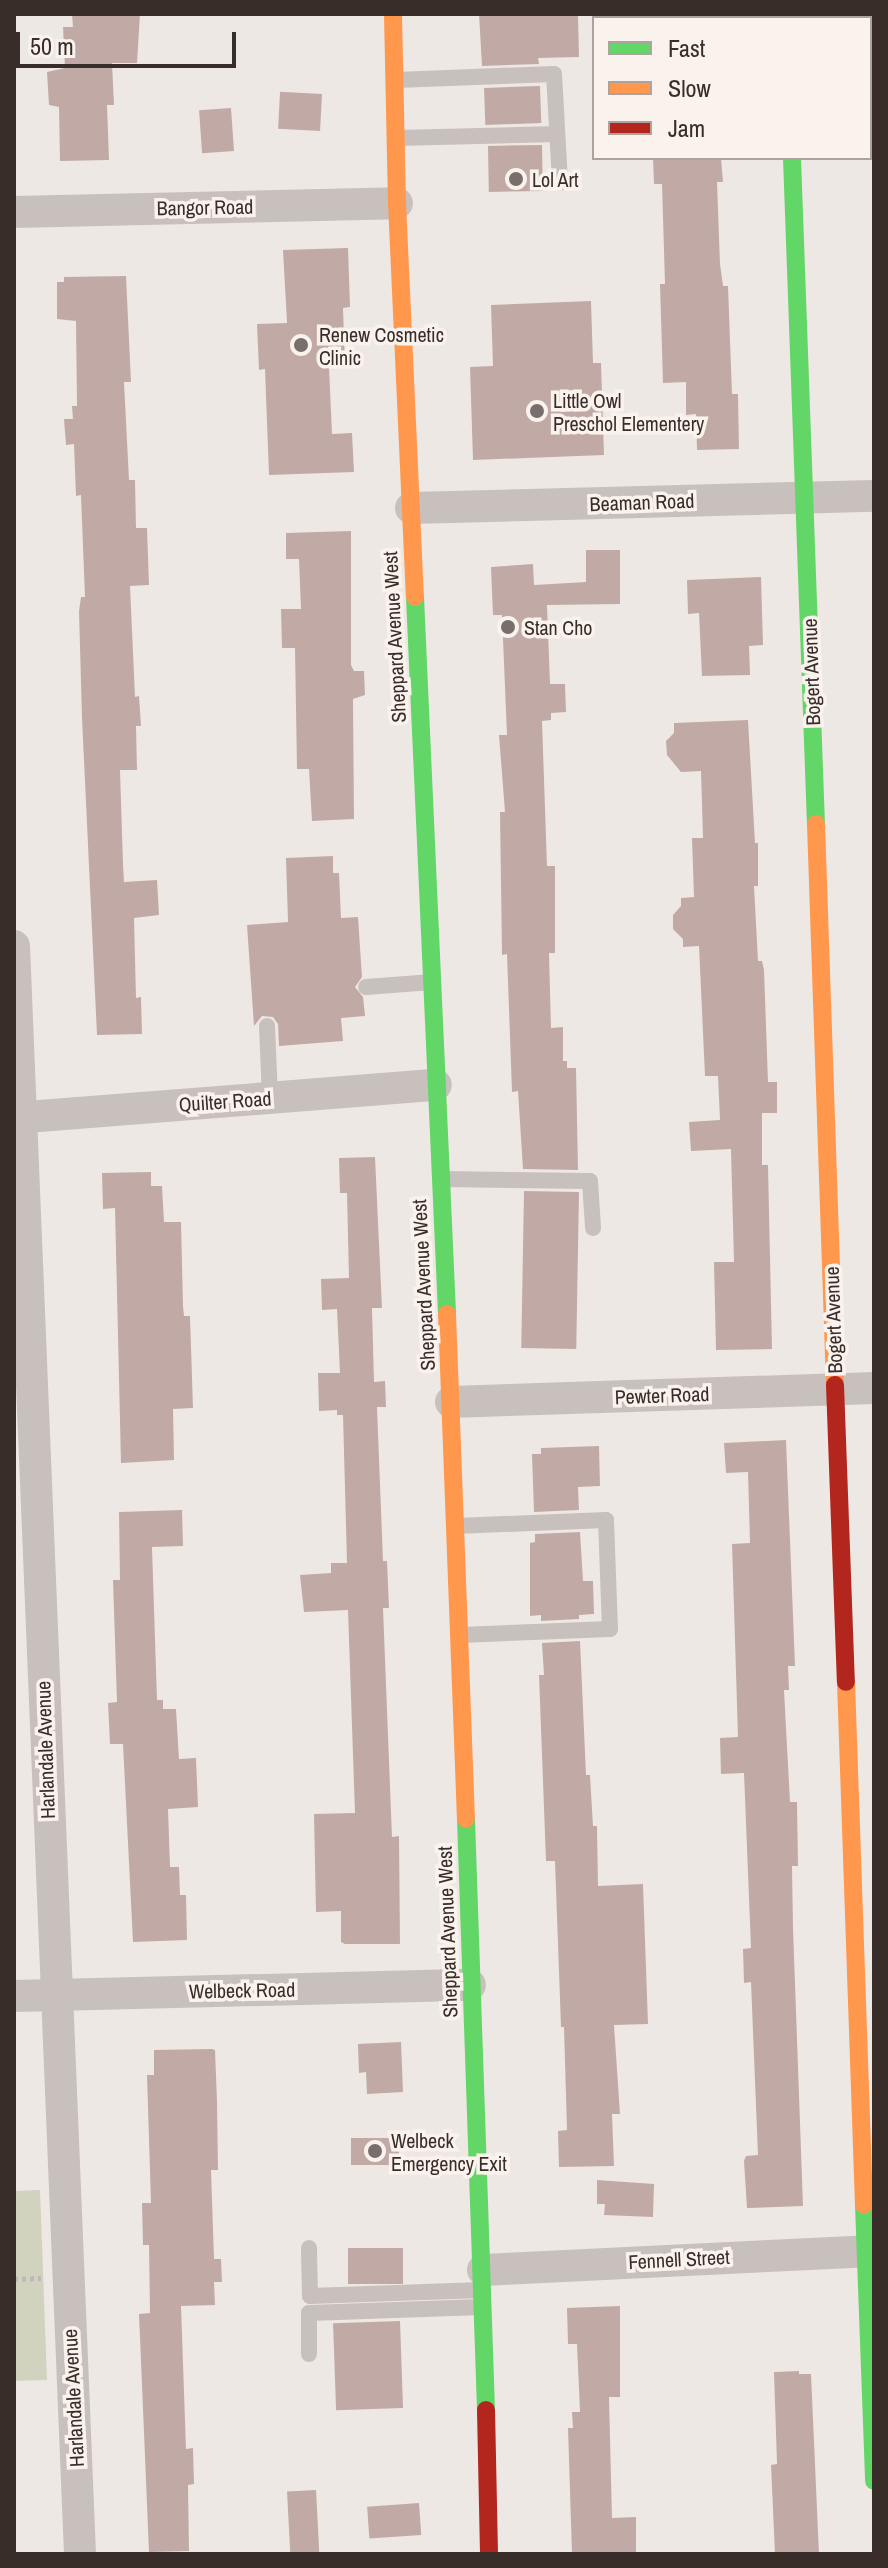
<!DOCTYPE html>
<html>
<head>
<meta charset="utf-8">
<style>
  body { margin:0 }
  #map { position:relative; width:888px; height:2568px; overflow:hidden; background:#eee8e4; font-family:"Archivo Narrow",sans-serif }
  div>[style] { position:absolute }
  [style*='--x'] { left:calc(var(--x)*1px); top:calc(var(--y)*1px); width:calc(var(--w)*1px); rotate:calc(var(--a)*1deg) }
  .green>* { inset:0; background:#d2d3be }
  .building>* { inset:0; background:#c1aaa5; transform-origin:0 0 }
  .path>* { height:5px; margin-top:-2.5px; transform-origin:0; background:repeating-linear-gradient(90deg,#c0b8b5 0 4px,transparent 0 8px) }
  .lane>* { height:16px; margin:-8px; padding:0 8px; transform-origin:8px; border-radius:8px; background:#c8c0bc }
  .street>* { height:32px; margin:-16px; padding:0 16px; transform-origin:16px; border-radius:16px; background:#c8c0bc }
  .fast>* { height:18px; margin:-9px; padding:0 9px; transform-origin:9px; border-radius:9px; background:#63d668 }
  .slow>* { height:18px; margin:-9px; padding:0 9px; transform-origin:9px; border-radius:9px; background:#ff974d }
  .jam>* { height:18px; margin:-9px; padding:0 9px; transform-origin:9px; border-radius:9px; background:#b3261e }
  .dots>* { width:22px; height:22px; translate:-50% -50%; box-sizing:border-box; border:4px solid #faf2ec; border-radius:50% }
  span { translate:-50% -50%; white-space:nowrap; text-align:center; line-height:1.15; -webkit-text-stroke:7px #faf2ec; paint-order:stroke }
  .poi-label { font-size:20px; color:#392d2a }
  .left { translate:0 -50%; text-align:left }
  .street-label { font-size:20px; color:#392d2a }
  .frame { position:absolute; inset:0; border:16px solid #392d2a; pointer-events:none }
  .legend { position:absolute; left:592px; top:16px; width:280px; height:144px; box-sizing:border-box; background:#faf2ec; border:2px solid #ada39e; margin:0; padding:10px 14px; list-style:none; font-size:24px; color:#392d2a }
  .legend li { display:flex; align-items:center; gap:16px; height:40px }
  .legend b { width:40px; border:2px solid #ada39e }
  .scale { position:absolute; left:16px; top:32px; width:220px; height:36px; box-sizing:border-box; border:4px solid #392d2a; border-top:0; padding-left:10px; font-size:24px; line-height:28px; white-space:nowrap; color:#392d2a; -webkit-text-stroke:6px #faf2ec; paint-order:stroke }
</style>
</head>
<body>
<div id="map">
  <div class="green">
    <div style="clip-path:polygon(40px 2190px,47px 2380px,14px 2381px,14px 2191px)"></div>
  </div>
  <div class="building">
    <div style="clip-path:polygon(72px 14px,140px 14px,137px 63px,112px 63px,114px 105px,107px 105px,109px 160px,60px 161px,59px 107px,49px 105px,47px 72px,65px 68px,63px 27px,73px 27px)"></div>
    <div style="clip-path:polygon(479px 14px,578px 14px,579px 57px,538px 58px,539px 64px,482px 66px)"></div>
    <div style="left:540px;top:86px;width:37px;height:56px;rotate:88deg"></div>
    <div style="left:322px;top:94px;width:37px;height:42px;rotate:93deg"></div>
    <div style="left:231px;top:108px;width:43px;height:32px;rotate:86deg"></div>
    <div style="left:542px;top:145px;width:46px;height:54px;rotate:89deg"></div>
    <div style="clip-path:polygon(653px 158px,721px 158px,723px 182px,717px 182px,720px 264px,723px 286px,728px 286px,732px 394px,738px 394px,739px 449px,697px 450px,696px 414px,686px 415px,686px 382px,663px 383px,660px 284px,665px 284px,662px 184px,654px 184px)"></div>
    <div style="clip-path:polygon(348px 248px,350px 307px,343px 308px,345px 366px,329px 367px,332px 434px,352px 433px,354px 472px,269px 475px,265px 369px,259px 370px,257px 324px,287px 323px,283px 250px)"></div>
    <div style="clip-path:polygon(126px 276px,131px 382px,124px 382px,129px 480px,135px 480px,136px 528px,147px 528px,149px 585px,130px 586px,135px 697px,139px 696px,141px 726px,136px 726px,137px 770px,120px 770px,123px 864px,124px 882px,157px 880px,159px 915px,134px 918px,136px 998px,141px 997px,142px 1034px,97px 1035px,82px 718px,79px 611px,81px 597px,85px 597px,81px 495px,76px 496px,74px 444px,66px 445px,64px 419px,73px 419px,72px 406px,77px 406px,76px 321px,57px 319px,57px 282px,64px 282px,64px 277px)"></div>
    <div style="clip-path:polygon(591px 301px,593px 363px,601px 363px,604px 455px,473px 460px,470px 367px,493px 366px,491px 305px)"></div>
    <div style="clip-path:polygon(351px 531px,351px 665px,354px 671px,364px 671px,365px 695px,353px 699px,354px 819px,312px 821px,309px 769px,297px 769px,295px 648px,282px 648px,281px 609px,301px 609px,299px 559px,286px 559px,286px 533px)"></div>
    <div style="clip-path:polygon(586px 550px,620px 550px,620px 604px,547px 605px,550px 684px,565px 684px,566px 712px,551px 713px,551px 720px,542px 721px,547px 866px,555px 866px,555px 953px,549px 953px,551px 1028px,563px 1027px,563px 1061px,567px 1061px,567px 1068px,576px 1068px,578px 1170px,523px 1169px,518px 1091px,512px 1092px,507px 954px,502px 955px,500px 812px,505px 812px,499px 735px,507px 735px,502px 615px,493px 615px,491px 567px,533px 564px,534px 585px,586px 582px)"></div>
    <div style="clip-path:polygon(761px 577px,763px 645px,749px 646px,750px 675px,702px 676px,699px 613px,688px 614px,687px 580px)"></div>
    <div style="clip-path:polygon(748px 720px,755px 843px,758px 843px,758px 886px,754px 886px,758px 961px,762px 961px,764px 970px,768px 1082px,777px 1082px,777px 1113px,762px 1113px,762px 1165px,768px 1165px,772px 1349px,716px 1350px,714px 1262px,734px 1262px,731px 1149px,691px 1151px,689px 1122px,720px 1120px,718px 1076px,705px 1076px,699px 946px,683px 947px,683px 939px,673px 929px,673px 915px,681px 906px,681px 898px,694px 897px,692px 838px,703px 838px,701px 771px,681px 772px,667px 755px,666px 741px,674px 733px,674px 723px)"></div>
    <div style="clip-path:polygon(333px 856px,333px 873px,339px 873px,341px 918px,358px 917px,362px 977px,355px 987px,363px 997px,365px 1016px,341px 1018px,343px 1041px,279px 1046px,278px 1024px,273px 1017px,262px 1016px,254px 1026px,247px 925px,288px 922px,286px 858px)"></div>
    <div style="clip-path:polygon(375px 1157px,382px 1308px,372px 1308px,374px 1382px,385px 1381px,386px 1407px,377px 1407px,383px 1561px,387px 1561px,389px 1608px,383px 1608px,392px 1837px,399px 1836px,400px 1944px,345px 1944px,341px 1942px,341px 1911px,316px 1912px,314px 1814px,355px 1813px,348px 1610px,304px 1612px,300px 1575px,331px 1573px,331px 1563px,347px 1563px,343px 1415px,337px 1415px,337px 1410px,319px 1411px,318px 1373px,340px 1373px,337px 1309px,322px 1310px,321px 1279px,349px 1278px,347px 1193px,340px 1193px,339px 1158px)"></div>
    <div style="clip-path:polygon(151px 1172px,151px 1186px,162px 1186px,164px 1222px,181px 1222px,183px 1306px,184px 1316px,190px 1316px,193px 1408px,173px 1409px,174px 1460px,121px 1463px,115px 1208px,103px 1209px,102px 1173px)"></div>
    <div style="left:524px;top:1191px;width:55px;height:157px;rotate:1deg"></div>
    <div style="clip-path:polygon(786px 1440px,795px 1666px,788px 1666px,789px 1690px,784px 1690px,790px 1802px,797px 1802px,798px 1866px,792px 1866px,793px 1928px,803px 2206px,747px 2208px,744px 2161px,746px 2156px,758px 2155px,751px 1982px,744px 1983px,743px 1949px,751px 1948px,744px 1773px,721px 1774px,720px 1738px,738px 1737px,732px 1544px,750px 1543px,748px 1472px,726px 1473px,724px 1443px)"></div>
    <div style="clip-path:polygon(599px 1446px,600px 1486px,578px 1487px,579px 1510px,534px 1512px,532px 1454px,541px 1454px,541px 1448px)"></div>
    <div style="clip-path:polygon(182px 1510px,183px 1546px,152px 1547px,157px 1700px,163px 1700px,163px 1709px,176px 1709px,179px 1759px,196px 1758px,198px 1807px,168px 1809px,170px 1867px,179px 1867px,180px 1895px,186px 1895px,187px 1940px,133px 1942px,123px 1744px,110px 1744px,108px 1703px,117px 1702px,113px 1580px,120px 1580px,119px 1512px)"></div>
    <div style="clip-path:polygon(580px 1532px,583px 1581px,593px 1581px,594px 1614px,579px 1615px,579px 1619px,541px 1621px,541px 1615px,530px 1616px,530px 1543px,535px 1542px,535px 1534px)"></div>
    <div style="clip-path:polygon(580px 1641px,586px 1775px,590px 1775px,593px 1826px,597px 1826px,598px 1886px,643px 1884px,648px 2024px,614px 2025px,620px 2114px,612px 2114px,614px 2166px,559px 2167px,558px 2131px,567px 2130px,564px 2027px,561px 2027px,555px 1861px,546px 1861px,539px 1675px,544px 1675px,542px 1643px)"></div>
    <div style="clip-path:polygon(401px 2042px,403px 2092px,367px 2094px,366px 2072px,359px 2073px,358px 2044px)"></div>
    <div style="clip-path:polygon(212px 2049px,215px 2050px,217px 2101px,218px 2170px,211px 2170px,214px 2259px,221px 2259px,222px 2282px,214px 2282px,215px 2305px,181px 2306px,186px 2449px,193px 2448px,194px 2484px,188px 2485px,189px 2551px,149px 2552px,139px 2314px,150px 2313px,149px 2245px,143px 2245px,142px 2203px,151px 2203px,147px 2075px,154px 2075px,154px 2050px)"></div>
    <div style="left:399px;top:2138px;width:27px;height:48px;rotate:90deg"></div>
    <div style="clip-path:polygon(597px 2180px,654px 2184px,653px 2217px,604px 2215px,605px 2204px,597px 2204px)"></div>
    <div style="left:348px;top:2248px;width:55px;height:36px"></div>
    <div style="clip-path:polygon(620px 2306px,620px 2397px,609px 2397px,612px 2518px,636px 2517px,636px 2552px,572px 2554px,568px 2428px,573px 2428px,572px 2412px,580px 2412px,577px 2344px,568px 2344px,567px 2308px)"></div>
    <div style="left:400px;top:2321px;width:87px;height:67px;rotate:88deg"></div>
    <div style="clip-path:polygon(799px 2371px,799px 2374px,811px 2374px,819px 2554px,775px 2554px,771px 2465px,777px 2464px,774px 2372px)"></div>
    <div style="left:316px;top:2490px;width:64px;height:29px;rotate:87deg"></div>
    <div style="left:419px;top:2503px;width:32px;height:52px;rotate:86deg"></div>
  </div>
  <div class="path">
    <div style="--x:14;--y:2279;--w:27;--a:-2"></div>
  </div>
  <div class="lane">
    <div style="--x:396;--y:80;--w:158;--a:-2.2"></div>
    <div style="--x:554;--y:74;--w:109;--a:86.8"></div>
    <div style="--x:397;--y:138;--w:160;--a:-1.4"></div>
    <div style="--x:366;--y:987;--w:66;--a:-4.3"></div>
    <div style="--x:267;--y:1026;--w:72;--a:87.6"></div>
    <div style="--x:442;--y:1179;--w:148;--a:0.8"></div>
    <div style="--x:590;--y:1181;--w:47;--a:86.3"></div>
    <div style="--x:456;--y:1526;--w:150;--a:-2.3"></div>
    <div style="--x:606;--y:1520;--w:109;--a:87.9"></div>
    <div style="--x:610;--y:1629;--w:150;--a:177.7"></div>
    <div style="--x:309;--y:2248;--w:48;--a:88.8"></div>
    <div style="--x:310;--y:2296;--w:172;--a:-2"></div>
    <div style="--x:309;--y:2354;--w:41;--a:-90"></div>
    <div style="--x:309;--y:2313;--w:173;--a:-2"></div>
  </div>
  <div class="street">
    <div style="--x:787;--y:14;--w:4;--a:90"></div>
    <div style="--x:14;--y:212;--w:383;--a:-1.3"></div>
    <div style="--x:411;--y:508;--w:463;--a:-1.5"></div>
    <div style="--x:14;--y:946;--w:1609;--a:87.65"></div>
    <div style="--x:14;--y:1118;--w:423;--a:-4.5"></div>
    <div style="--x:451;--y:1402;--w:423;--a:-1.9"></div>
    <div style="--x:14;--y:1996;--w:456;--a:-1.4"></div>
    <div style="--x:483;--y:2270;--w:391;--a:-2.8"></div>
  </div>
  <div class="fast">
    <div style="--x:792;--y:158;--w:666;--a:87.94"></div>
    <div style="--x:415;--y:597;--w:718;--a:87.44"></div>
    <div style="--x:466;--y:1819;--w:591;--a:88.06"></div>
    <div style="--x:864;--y:2205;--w:276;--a:87.9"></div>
  </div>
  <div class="slow">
    <div style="--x:393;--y:14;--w:189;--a:88.8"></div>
    <div style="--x:397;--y:203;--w:394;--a:87.4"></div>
    <div style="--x:816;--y:824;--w:561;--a:88.06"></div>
    <div style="--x:447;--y:1314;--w:505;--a:87.85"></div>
    <div style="--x:846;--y:1682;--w:523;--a:88.03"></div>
  </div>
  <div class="jam">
    <div style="--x:835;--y:1385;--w:297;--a:87.9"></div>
    <div style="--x:486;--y:2410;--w:144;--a:88.8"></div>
  </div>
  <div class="dots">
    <div style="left:516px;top:179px;background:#786e6b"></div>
    <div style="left:301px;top:345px;background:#786e6b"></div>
    <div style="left:537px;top:411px;background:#786e6b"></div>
    <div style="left:508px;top:627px;background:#786e6b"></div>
    <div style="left:375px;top:2151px;background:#786e6b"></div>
  </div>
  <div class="poi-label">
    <span class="left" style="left:532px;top:179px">Lol Art</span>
    <span class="left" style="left:319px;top:346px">Renew Cosmetic<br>Clinic</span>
    <span class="left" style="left:553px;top:412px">Little Owl<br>Preschol Elementery</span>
    <span class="left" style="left:524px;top:627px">Stan Cho</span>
    <span class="left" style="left:391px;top:2152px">Welbeck<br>Emergency Exit</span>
  </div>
  <div class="street-label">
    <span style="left:205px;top:207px;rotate:-1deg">Bangor Road</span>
    <span style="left:642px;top:502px;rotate:-2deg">Beaman Road</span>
    <span style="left:394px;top:637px;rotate:-93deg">Sheppard Avenue West</span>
    <span style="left:811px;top:672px;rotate:-92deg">Bogert Avenue</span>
    <span style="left:225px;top:1101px;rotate:-4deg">Quilter Road</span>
    <span style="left:423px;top:1285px;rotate:-93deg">Sheppard Avenue West</span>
    <span style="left:833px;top:1320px;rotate:-92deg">Bogert Avenue</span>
    <span style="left:662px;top:1395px;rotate:-2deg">Pewter Road</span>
    <span style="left:45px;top:1750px;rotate:-92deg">Harlandale Avenue</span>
    <span style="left:447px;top:1932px;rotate:-92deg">Sheppard Avenue West</span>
    <span style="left:242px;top:1990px;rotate:-1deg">Welbeck Road</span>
    <span style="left:679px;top:2259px;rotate:-3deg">Fennell Street</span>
    <span style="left:73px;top:2398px;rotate:-93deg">Harlandale Avenue</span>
  </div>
  <div class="frame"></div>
  <ul class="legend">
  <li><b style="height:10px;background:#63d668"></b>Fast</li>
  <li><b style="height:10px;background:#ff974d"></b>Slow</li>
  <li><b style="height:10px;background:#b3261e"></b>Jam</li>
  </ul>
  <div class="scale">50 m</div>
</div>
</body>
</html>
